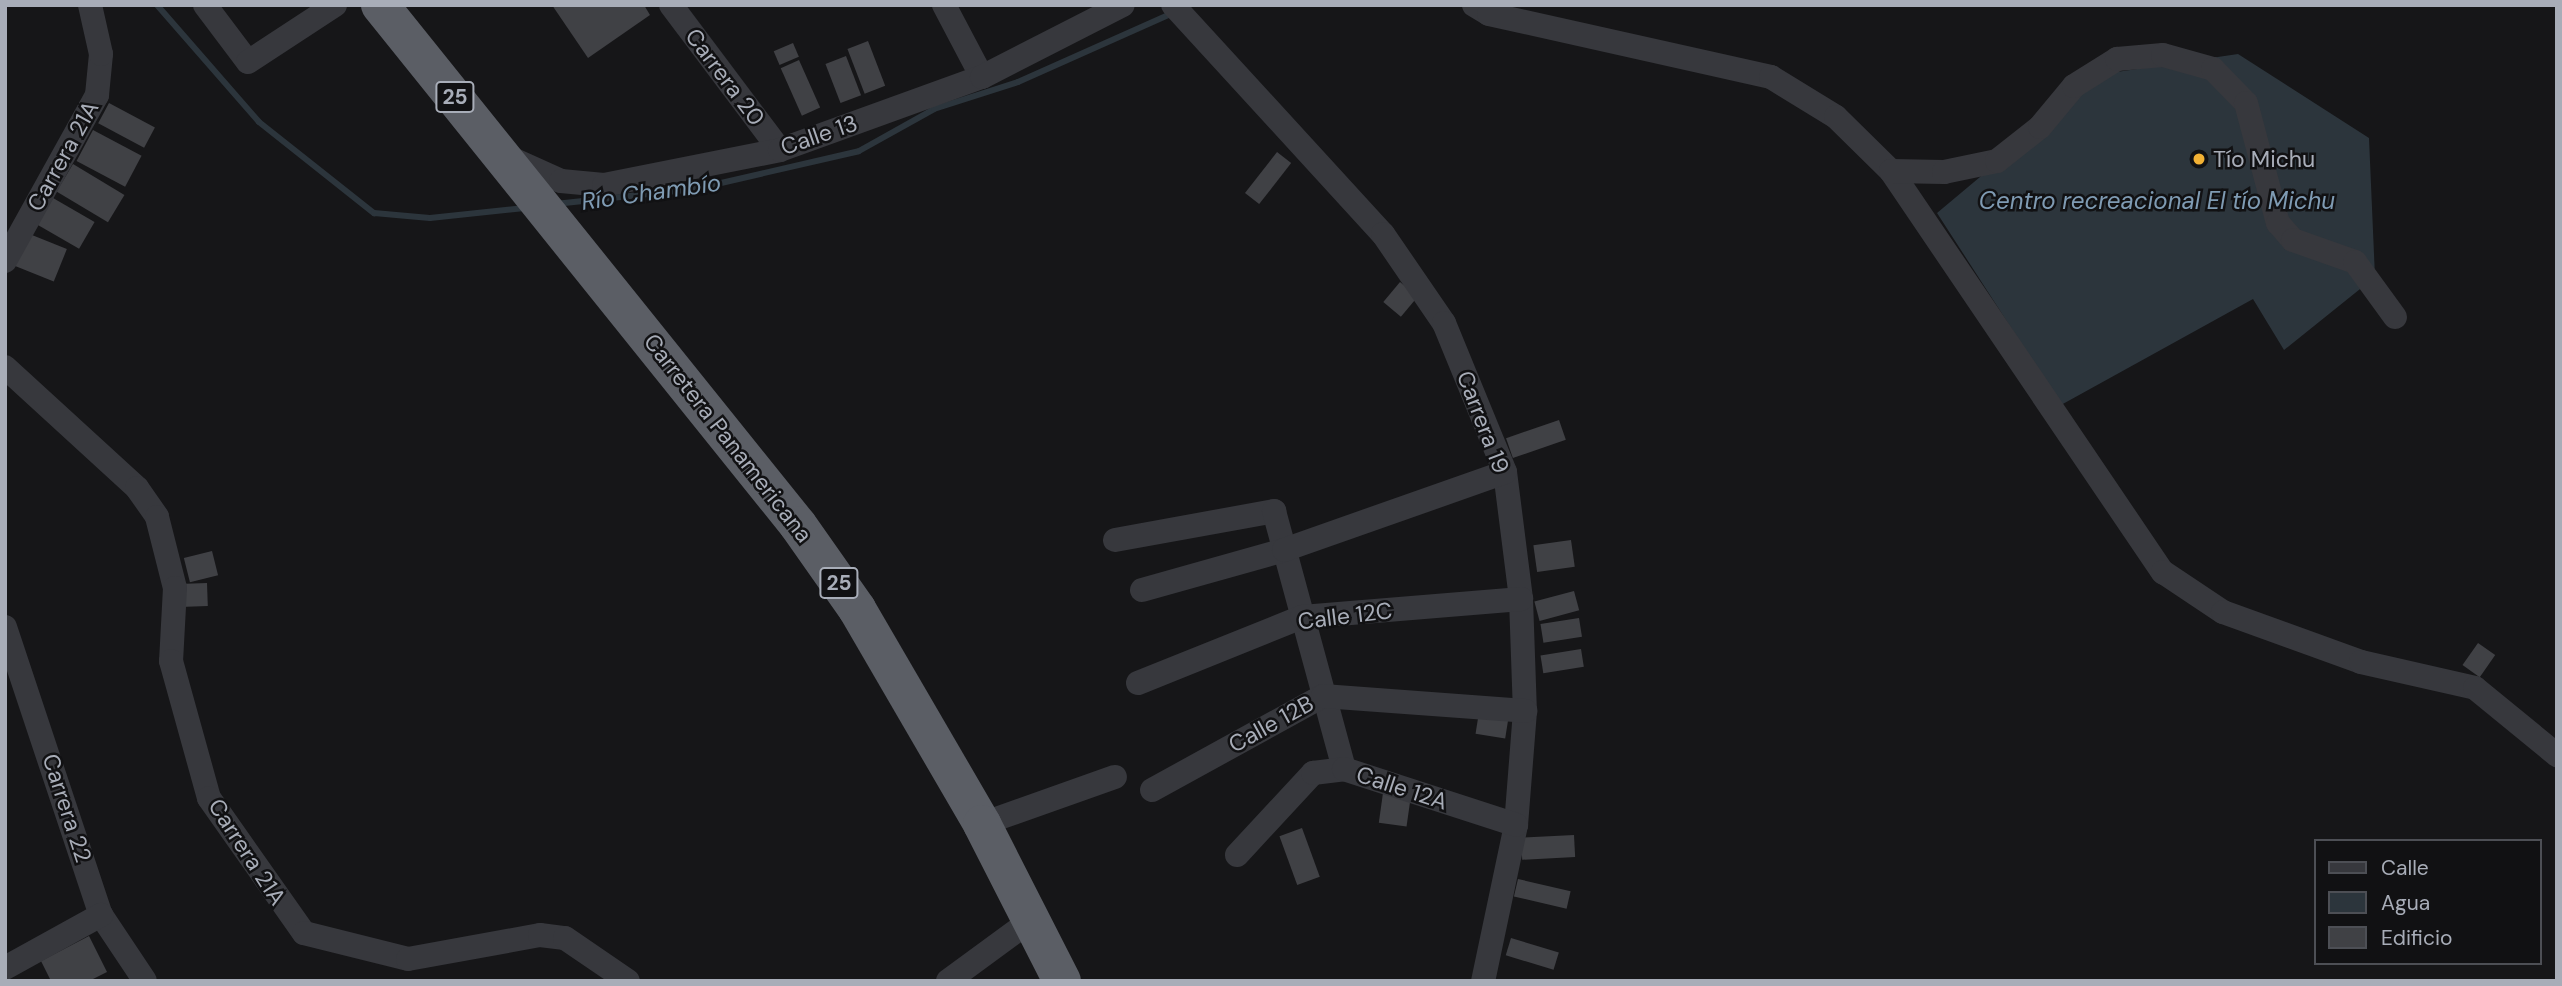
<!DOCTYPE html>
<html>
<head>
<meta charset="utf-8">
<style>
  body { margin:0 }
  #map { position:relative; width:2562px; height:986px; overflow:hidden; background:#161618; font-family:"DM Sans",sans-serif }
  div>[style] { position:absolute }
  [style*='--x'] { left:calc(var(--x)*1px); top:calc(var(--y)*1px); width:calc(var(--w)*1px); rotate:calc(var(--a)*1deg) }
  .water>* { inset:0; background:#2c353c }
  .stream>* { height:6px; margin:-3px; padding:0 3px; transform-origin:3px; border-radius:3px; background:#2c353c }
  .building>* { inset:0; background:#404145; transform-origin:0 0 }
  .minor>* { height:24px; margin:-12px; padding:0 12px; transform-origin:12px; border-radius:12px; background:#37383d }
  .trunk>* { height:38px; margin:-19px; padding:0 19px; transform-origin:19px; border-radius:19px; background:#5b5e65 }
  .dots>* { width:19px; height:19px; translate:-50% -50%; box-sizing:border-box; border:4px solid #111113; border-radius:50% }
  span { translate:-50% -50%; white-space:nowrap; text-align:center; line-height:1.15; -webkit-text-stroke:5px #111113; paint-order:stroke }
  .shield-label span { padding:2px 5px; background:#111113; border:2px solid; border-radius:5px; -webkit-text-stroke-width:0 }
  .shield-label { font-size:21px; color:#a8adb8; font-weight:700 }
  .street-label { font-size:23px; color:#a8adb8 }
  .poi-label { font-size:23px; color:#a8adb8 }
  .left { translate:0 -50%; text-align:left }
  .water-label { font-size:24px; color:#7f9bb3; font-style:italic }
  .frame { position:absolute; inset:0; border:7px solid #a8adb8; pointer-events:none }
  .legend { position:absolute; left:2314px; top:839px; width:228px; height:126px; box-sizing:border-box; background:#111113; border:2px solid #4d4f55; margin:0; padding:9px 12px; list-style:none; font-size:21px; color:#a8adb8 }
  .legend li { display:flex; align-items:center; gap:14px; height:35px }
  .legend b { width:35px; border:2px solid #4d4f55 }
</style>
</head>
<body>
<div id="map">
  <div class="water">
    <div style="clip-path:polygon(2238px 54px,2369px 138px,2375px 277px,2284px 350px,2253px 299px,2061px 405px,1937px 213px,2103px 74px)"></div>
  </div>
  <div class="stream">
    <div style="--x:157;--y:5;--w:155;--a:48.9"></div>
    <div style="--x:259;--y:122;--w:147;--a:38.4"></div>
    <div style="--x:374;--y:213;--w:56;--a:5.1"></div>
    <div style="--x:430;--y:218;--w:95;--a:-6.1"></div>
    <div style="--x:555;--y:204;--w:141;--a:-6.1"></div>
    <div style="--x:695;--y:189;--w:168;--a:-13"></div>
    <div style="--x:859;--y:151;--w:86;--a:-29.2"></div>
    <div style="--x:934;--y:109;--w:88;--a:-17.8"></div>
    <div style="--x:1018;--y:82;--w:167;--a:-24"></div>
  </div>
  <div class="building">
    <div style="clip-path:polygon(552px 5px,644px 5px,650px 15px,588px 58px)"></div>
    <div style="left:868px;top:41px;width:48px;height:22px;rotate:69deg"></div>
    <div style="left:793px;top:43px;width:15px;height:21px;rotate:67deg"></div>
    <div style="left:846px;top:56px;width:42px;height:22px;rotate:69deg"></div>
    <div style="left:799px;top:60px;width:52px;height:20px;rotate:66deg"></div>
    <div style="left:109px;top:103px;width:52px;height:23px;rotate:28deg"></div>
    <div style="left:93px;top:130px;width:55px;height:35px;rotate:28deg"></div>
    <div style="left:1277px;top:152px;width:18px;height:52px;rotate:38deg"></div>
    <div style="left:73px;top:164px;width:60px;height:32px;rotate:31deg"></div>
    <div style="left:53px;top:198px;width:48px;height:31px;rotate:30deg"></div>
    <div style="left:27px;top:233px;width:43px;height:35px;rotate:22deg"></div>
    <div style="left:1400px;top:282px;width:23px;height:26px;rotate:40deg"></div>
    <div style="left:1559px;top:420px;width:21px;height:56px;rotate:71deg"></div>
    <div style="left:1571px;top:540px;width:27px;height:38px;rotate:82deg"></div>
    <div style="left:212px;top:551px;width:25px;height:29px;rotate:76deg"></div>
    <div style="left:207px;top:583px;width:23px;height:28px;rotate:88deg"></div>
    <div style="left:1574px;top:591px;width:20px;height:41px;rotate:75deg"></div>
    <div style="left:1579px;top:618px;width:19px;height:39px;rotate:81deg"></div>
    <div style="left:2478px;top:643px;width:21px;height:27px;rotate:35deg"></div>
    <div style="left:1581px;top:649px;width:18px;height:41px;rotate:81deg"></div>
    <div style="left:1479px;top:712px;width:30px;height:22px;rotate:9deg"></div>
    <div style="left:1383px;top:793px;width:28px;height:30px;rotate:8deg"></div>
    <div style="left:1302px;top:828px;width:52px;height:24px;rotate:70deg"></div>
    <div style="left:1574px;top:835px;width:22px;height:53px;rotate:87deg"></div>
    <div style="left:1518px;top:879px;width:54px;height:18px;rotate:13deg"></div>
    <div style="clip-path:polygon(89px 936px,107px 972px,89px 981px,51px 981px,41px 961px)"></div>
    <div style="left:1511px;top:938px;width:50px;height:18px;rotate:17deg"></div>
  </div>
  <div class="minor">
    <div style="--x:205;--y:5;--w:71;--a:53"></div>
    <div style="--x:248;--y:62;--w:104;--a:-33.2"></div>
    <div style="--x:671;--y:5;--w:181;--a:53.1"></div>
    <div style="--x:944;--y:5;--w:81;--a:62.2"></div>
    <div style="--x:1173;--y:5;--w:311;--a:47.5"></div>
    <div style="--x:1383;--y:234;--w:108;--a:55.6"></div>
    <div style="--x:1444;--y:323;--w:161;--a:67.7"></div>
    <div style="--x:1505;--y:472;--w:128;--a:82.8"></div>
    <div style="--x:1521;--y:599;--w:112;--a:88"></div>
    <div style="--x:1525;--y:711;--w:114;--a:94.5"></div>
    <div style="--x:1516;--y:825;--w:159;--a:101.9"></div>
    <div style="--x:1474;--y:5;--w:17;--a:31"></div>
    <div style="--x:1489;--y:14;--w:289;--a:12.6"></div>
    <div style="--x:1771;--y:77;--w:76;--a:31.6"></div>
    <div style="--x:1836;--y:117;--w:77;--a:44.5"></div>
    <div style="--x:1891;--y:171;--w:485;--a:55.9"></div>
    <div style="--x:2163;--y:572;--w:72;--a:33.7"></div>
    <div style="--x:2223;--y:612;--w:147;--a:19.9"></div>
    <div style="--x:2361;--y:662;--w:117;--a:12.8"></div>
    <div style="--x:2475;--y:688;--w:106;--a:39.3"></div>
    <div style="--x:510;--y:158;--w:56;--a:24.3"></div>
    <div style="--x:561;--y:181;--w:43;--a:5.3"></div>
    <div style="--x:604;--y:185;--w:179;--a:-11.2"></div>
    <div style="--x:780;--y:150;--w:215;--a:-19.9"></div>
    <div style="--x:982;--y:77;--w:158;--a:-27.1"></div>
    <div style="--x:1891;--y:171;--w:53;--a:1.1"></div>
    <div style="--x:1944;--y:172;--w:54;--a:-11.7"></div>
    <div style="--x:1997;--y:161;--w:55;--a:-38.3"></div>
    <div style="--x:2040;--y:127;--w:53;--a:-50.3"></div>
    <div style="--x:2074;--y:86;--w:51;--a:-32.1"></div>
    <div style="--x:2117;--y:59;--w:46;--a:-5"></div>
    <div style="--x:2163;--y:55;--w:52;--a:15.6"></div>
    <div style="--x:2213;--y:69;--w:47;--a:45.9"></div>
    <div style="--x:2246;--y:103;--w:124;--a:75.1"></div>
    <div style="--x:2278;--y:223;--w:23;--a:49"></div>
    <div style="--x:2293;--y:240;--w:66;--a:19.5"></div>
    <div style="--x:2355;--y:262;--w:68;--a:54"></div>
    <div style="--x:5;--y:261;--w:190;--a:-61"></div>
    <div style="--x:97;--y:95;--w:41;--a:-84.4"></div>
    <div style="--x:101;--y:54;--w:50;--a:-102.7"></div>
    <div style="--x:5;--y:367;--w:179;--a:42.5"></div>
    <div style="--x:137;--y:488;--w:35;--a:55"></div>
    <div style="--x:157;--y:517;--w:73;--a:75.8"></div>
    <div style="--x:175;--y:588;--w:73;--a:93.1"></div>
    <div style="--x:171;--y:661;--w:142;--a:74.5"></div>
    <div style="--x:209;--y:798;--w:165;--a:54.9"></div>
    <div style="--x:304;--y:933;--w:107;--a:14"></div>
    <div style="--x:408;--y:959;--w:134;--a:-10.3"></div>
    <div style="--x:540;--y:935;--w:25;--a:7"></div>
    <div style="--x:565;--y:938;--w:76;--a:34.3"></div>
    <div style="--x:1115;--y:540;--w:162;--a:-10.3"></div>
    <div style="--x:1274;--y:511;--w:267;--a:74.8"></div>
    <div style="--x:1142;--y:590;--w:148;--a:-15.7"></div>
    <div style="--x:1284;--y:550;--w:234;--a:-19.4"></div>
    <div style="--x:5;--y:627;--w:304;--a:71.6"></div>
    <div style="--x:101;--y:915;--w:79;--a:56.3"></div>
    <div style="--x:1138;--y:683;--w:177;--a:-21.9"></div>
    <div style="--x:1302;--y:617;--w:220;--a:-4.7"></div>
    <div style="--x:1152;--y:790;--w:195;--a:-28.8"></div>
    <div style="--x:1323;--y:696;--w:203;--a:4.2"></div>
    <div style="--x:982;--y:824;--w:141;--a:-19.5"></div>
    <div style="--x:1237;--y:855;--w:112;--a:-47.2"></div>
    <div style="--x:1313;--y:773;--w:31;--a:-7"></div>
    <div style="--x:1344;--y:769;--w:181;--a:18"></div>
    <div style="--x:5;--y:968;--w:110;--a:-28.9"></div>
    <div style="--x:948;--y:981;--w:103;--a:-36.3"></div>
  </div>
  <div class="trunk">
    <div style="--x:380;--y:5;--w:667;--a:51.21"></div>
    <div style="--x:798;--y:525;--w:103;--a:54.9"></div>
    <div style="--x:857;--y:609;--w:249;--a:59.8"></div>
    <div style="--x:982;--y:824;--w:176;--a:63"></div>
  </div>
  <div class="dots">
    <div style="left:2199px;top:159px;background:#f2b134"></div>
  </div>
  <div class="shield-label">
    <span style="left:455px;top:97px">25</span>
    <span style="left:839px;top:583px">25</span>
  </div>
  <div class="street-label">
    <span style="left:725px;top:77px;rotate:53deg">Carrera 20</span>
    <span style="left:819px;top:135px;rotate:-19deg">Calle 13</span>
    <span style="left:63px;top:156px;rotate:-61deg">Carrera 21A</span>
    <span style="left:1483px;top:422px;rotate:69deg">Carrera 19</span>
    <span style="left:728px;top:438px;rotate:52deg">Carretera Panamericana</span>
    <span style="left:1345px;top:616px;rotate:-7deg">Calle 12C</span>
    <span style="left:1271px;top:724px;rotate:-29deg">Calle 12B</span>
    <span style="left:1402px;top:788px;rotate:18deg">Calle 12A</span>
    <span style="left:67px;top:808px;rotate:72deg">Carrera 22</span>
    <span style="left:247px;top:852px;rotate:57deg">Carrera 21A</span>
  </div>
  <div class="poi-label">
    <span class="left" style="left:2213px;top:159px">Tío Michu</span>
  </div>
  <div class="water-label">
    <span style="left:651px;top:192px;rotate:-8deg">Río Chambío</span>
    <span style="left:2157px;top:201px">Centro recreacional El tío Michu</span>
  </div>
  <div class="frame"></div>
  <ul class="legend">
  <li><b style="height:9px;background:#37383d"></b>Calle</li>
  <li><b style="height:19px;background:#2c353c"></b>Agua</li>
  <li><b style="height:19px;background:#404145"></b>Edificio</li>
  </ul>
</div>
</body>
</html>
